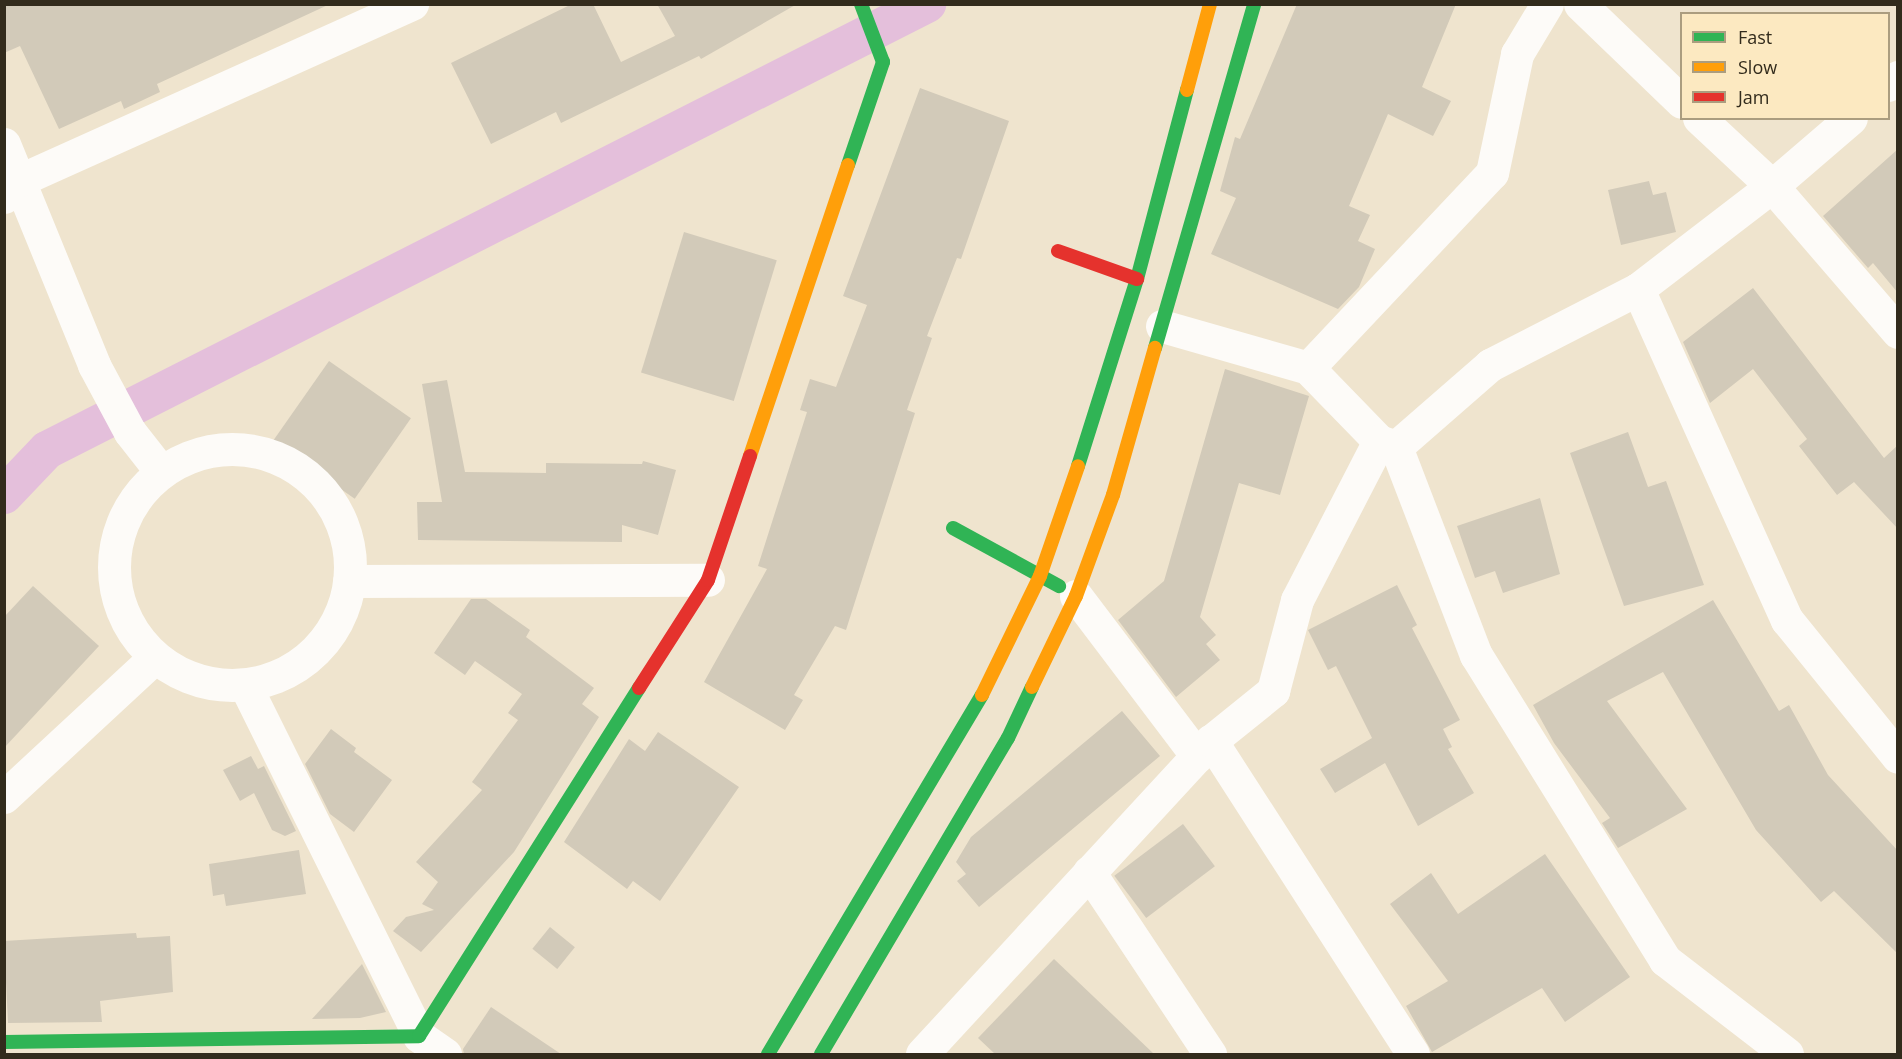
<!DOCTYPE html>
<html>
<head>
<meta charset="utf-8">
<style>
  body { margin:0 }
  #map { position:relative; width:1902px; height:1059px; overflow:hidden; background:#efe4ce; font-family:"Open Sans",sans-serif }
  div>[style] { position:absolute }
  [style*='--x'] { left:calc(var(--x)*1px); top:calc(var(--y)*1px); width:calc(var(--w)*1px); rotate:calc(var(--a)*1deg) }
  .canal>* { height:38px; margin:-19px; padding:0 19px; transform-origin:19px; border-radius:19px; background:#e4bfdb }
  .building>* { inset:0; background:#d2cab9; transform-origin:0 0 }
  .street>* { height:33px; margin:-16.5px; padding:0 16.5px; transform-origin:16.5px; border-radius:16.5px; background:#fdfbf8 }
  .street>.ring { margin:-16.5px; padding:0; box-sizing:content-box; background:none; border:33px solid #fdfbf8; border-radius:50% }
  .fast>* { height:14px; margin:-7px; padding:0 7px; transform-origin:7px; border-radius:7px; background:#30b455 }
  .slow>* { height:14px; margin:-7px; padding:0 7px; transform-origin:7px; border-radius:7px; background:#ff9f0a }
  .jam>* { height:14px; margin:-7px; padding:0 7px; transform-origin:7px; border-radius:7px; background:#e5322d }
  span { translate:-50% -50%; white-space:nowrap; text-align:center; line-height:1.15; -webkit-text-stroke:4.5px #fce9c1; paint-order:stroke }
  .frame { position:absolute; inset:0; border:6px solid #322b1c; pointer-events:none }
  .legend { position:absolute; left:1680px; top:12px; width:210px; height:108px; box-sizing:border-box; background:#fce9c1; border:2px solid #ab9d7f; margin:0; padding:8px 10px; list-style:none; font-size:18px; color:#322b1c }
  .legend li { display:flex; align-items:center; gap:12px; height:30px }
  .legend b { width:30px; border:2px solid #ab9d7f }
</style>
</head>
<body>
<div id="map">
  <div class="canal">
    <div style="--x:4;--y:495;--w:62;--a:-46.3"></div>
    <div style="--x:47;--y:450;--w:987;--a:-26.88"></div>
  </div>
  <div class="building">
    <div style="clip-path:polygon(4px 4px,330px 4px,157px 84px,160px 92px,124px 109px,121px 101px,59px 129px,20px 46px,4px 53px)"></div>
    <div style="clip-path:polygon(572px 4px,593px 4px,621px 62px,675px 36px,657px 4px,797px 4px,701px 59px,699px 56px,561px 123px,556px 112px,491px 144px,451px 63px)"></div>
    <div style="clip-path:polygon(1297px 4px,1456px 4px,1422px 87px,1451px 101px,1433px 136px,1388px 114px,1349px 206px,1370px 215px,1358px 241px,1375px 249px,1359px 287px,1338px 309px,1211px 254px,1236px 198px,1220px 191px,1235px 137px,1240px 139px)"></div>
    <div style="clip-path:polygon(920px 88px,1009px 121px,961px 259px,957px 258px,927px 336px,932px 338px,907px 410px,915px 413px,846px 630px,835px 626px,794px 695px,803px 700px,785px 730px,704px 682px,767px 569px,758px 566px,807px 412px,800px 410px,810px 379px,836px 387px,867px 305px,843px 296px)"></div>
    <div style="clip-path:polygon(1898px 149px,1898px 293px,1873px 263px,1868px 268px,1823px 216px)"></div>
    <div style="clip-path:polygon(1649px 181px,1653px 195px,1666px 192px,1676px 232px,1621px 245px,1608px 190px)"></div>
    <div style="left:684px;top:232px;width:97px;height:147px;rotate:17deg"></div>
    <div style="clip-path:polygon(1753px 288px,1884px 458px,1898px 445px,1898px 529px,1854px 482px,1837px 495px,1799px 446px,1807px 439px,1753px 369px,1710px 403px,1683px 342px)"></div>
    <div style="left:329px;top:361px;width:100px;height:98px;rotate:35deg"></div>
    <div style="clip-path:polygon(1225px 369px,1309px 396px,1280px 495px,1239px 483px,1200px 617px,1216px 635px,1206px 644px,1220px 660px,1176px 697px,1118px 620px,1164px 581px)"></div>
    <div style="clip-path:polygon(447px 380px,465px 472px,546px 473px,546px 463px,642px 464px,643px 461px,676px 470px,658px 535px,622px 525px,622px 542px,418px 540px,417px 502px,442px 502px,422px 384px)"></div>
    <div style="clip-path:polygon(1628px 432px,1648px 487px,1666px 481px,1704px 585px,1624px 606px,1570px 453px)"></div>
    <div style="clip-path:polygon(1540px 498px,1560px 574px,1503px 593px,1495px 571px,1475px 578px,1457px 526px)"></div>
    <div style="clip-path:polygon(1397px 585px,1417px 625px,1412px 628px,1460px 720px,1443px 729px,1452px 747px,1448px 749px,1474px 793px,1418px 826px,1385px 763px,1335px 793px,1320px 769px,1372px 738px,1336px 666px,1328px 670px,1308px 630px)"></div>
    <div style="clip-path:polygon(33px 586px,99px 646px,4px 748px,4px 617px)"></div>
    <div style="clip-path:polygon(471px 599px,486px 599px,530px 630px,526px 637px,594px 688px,582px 704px,599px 717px,514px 852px,421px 952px,393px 931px,406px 917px,434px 910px,422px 904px,438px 882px,416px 862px,482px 790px,472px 782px,518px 720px,508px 713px,522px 694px,475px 661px,465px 675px,434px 653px)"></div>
    <div style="clip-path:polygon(1713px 600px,1779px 711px,1789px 705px,1828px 775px,1898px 851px,1898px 954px,1834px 891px,1821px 902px,1756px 830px,1663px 672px,1607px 701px,1687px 809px,1618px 848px,1602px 823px,1610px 818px,1554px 743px,1533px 705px)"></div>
    <div style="clip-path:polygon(1122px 711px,1160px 756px,979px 907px,957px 881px,966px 874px,956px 862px,971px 837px)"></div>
    <div style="clip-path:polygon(331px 729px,356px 748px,354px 752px,392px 780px,354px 832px,330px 814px,305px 764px)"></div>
    <div style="clip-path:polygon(658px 732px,739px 787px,660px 901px,633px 881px,627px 889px,564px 842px,629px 739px,645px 751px)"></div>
    <div style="clip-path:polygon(251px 756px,258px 769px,264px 766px,296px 831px,285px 836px,272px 830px,254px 793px,240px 801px,223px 770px)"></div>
    <div style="left:1183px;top:824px;width:53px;height:86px;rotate:53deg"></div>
    <div style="clip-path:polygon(299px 850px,306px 894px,226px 906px,224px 894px,213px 896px,209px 864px)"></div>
    <div style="clip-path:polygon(1545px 854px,1630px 977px,1565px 1022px,1542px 988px,1432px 1052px,1406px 1006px,1448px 981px,1390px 904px,1431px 873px,1458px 914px)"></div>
    <div style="left:550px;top:927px;width:32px;height:28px;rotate:39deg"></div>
    <div style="clip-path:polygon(136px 933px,137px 938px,170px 936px,173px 992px,100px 1001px,102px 1022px,8px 1023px,4px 941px)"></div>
    <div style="clip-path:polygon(1054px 959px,1154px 1054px,995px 1054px,978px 1038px)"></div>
    <div style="clip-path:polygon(362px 964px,386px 1012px,360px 1018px,312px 1019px)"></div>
    <div style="clip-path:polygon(491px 1007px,561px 1054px,464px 1054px,463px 1049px)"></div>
  </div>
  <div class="street">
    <div style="--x:1580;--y:4;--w:141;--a:43.9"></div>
    <div style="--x:1888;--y:85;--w:13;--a:-39"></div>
    <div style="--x:1699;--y:118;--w:100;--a:43"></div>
    <div style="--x:1772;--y:186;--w:193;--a:49.2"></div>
    <div style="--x:4;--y:144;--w:239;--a:67.8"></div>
    <div style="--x:94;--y:365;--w:76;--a:61.8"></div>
    <div style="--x:130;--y:432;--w:47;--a:51.9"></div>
    <div style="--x:4;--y:197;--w:23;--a:-47"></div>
    <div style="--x:20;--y:180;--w:430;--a:-24.2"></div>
    <div style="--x:1638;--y:289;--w:363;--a:65.8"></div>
    <div style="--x:1787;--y:620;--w:176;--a:51"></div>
    <div style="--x:1162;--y:326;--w:152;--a:16"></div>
    <div style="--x:1379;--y:441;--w:102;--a:-134.2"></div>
    <div style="--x:1308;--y:368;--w:268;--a:-46.7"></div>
    <div style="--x:1492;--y:173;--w:122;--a:-78.1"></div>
    <div style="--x:1517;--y:54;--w:58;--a:-59"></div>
    <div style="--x:1396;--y:447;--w:223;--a:69"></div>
    <div style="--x:1476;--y:655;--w:359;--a:58.2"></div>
    <div style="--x:1665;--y:960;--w:154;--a:37.6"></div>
    <div class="ring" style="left:114px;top:449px;width:203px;height:203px"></div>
    <div style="--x:349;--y:581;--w:359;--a:-0.2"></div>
    <div style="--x:1076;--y:596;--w:201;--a:52.9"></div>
    <div style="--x:245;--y:685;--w:392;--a:63.6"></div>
    <div style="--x:419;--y:1036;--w:32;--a:35"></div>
    <div style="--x:4;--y:797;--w:205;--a:-42.8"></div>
    <div style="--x:1089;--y:872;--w:219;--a:56.4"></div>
    <div style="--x:922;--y:1054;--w:426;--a:-47.3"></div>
    <div style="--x:1413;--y:1054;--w:373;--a:-122.8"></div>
    <div style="--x:1211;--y:741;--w:80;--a:-38.9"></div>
    <div style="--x:1273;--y:691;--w:94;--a:-75.2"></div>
    <div style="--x:1297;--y:600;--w:179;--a:-62.7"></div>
    <div style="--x:1379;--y:441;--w:18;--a:19"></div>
    <div style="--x:1396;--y:447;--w:125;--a:-41.1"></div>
    <div style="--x:1490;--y:365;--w:166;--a:-27.2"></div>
    <div style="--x:1638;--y:289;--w:169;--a:-37.5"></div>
    <div style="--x:1772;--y:186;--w:104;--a:-40.7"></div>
  </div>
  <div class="fast">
    <div style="--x:848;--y:165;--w:109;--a:-71.2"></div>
    <div style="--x:883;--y:62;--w:62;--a:-110.8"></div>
    <div style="--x:1155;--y:348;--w:358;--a:-73.9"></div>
    <div style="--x:1078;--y:466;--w:196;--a:-72.5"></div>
    <div style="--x:1137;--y:279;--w:196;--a:-75.2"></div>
    <div style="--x:953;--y:528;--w:121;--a:28.7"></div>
    <div style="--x:4;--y:1042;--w:415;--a:-0.8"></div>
    <div style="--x:419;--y:1036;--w:412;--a:-57.7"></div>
    <div style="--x:768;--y:1054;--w:418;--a:-59.2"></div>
    <div style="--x:821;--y:1054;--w:367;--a:-59.4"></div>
    <div style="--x:1008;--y:738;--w:56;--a:-64.8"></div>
  </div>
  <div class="slow">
    <div style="--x:1187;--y:90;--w:89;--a:-75"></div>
    <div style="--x:750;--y:456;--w:307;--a:-71.4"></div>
    <div style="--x:1032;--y:687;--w:101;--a:-64.2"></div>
    <div style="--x:1076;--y:596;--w:108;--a:-69.9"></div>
    <div style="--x:1113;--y:495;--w:153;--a:-74.1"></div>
    <div style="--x:982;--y:695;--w:132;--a:-64"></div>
    <div style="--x:1040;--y:576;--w:116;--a:-70.9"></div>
  </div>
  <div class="jam">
    <div style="--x:1058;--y:251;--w:84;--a:19.5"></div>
    <div style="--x:639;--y:688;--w:128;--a:-57.4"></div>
    <div style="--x:708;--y:580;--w:131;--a:-71.3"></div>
  </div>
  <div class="frame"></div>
  <ul class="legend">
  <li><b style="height:8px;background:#30b455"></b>Fast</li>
  <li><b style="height:8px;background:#ff9f0a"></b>Slow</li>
  <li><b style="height:8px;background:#e5322d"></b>Jam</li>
  </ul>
</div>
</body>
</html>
